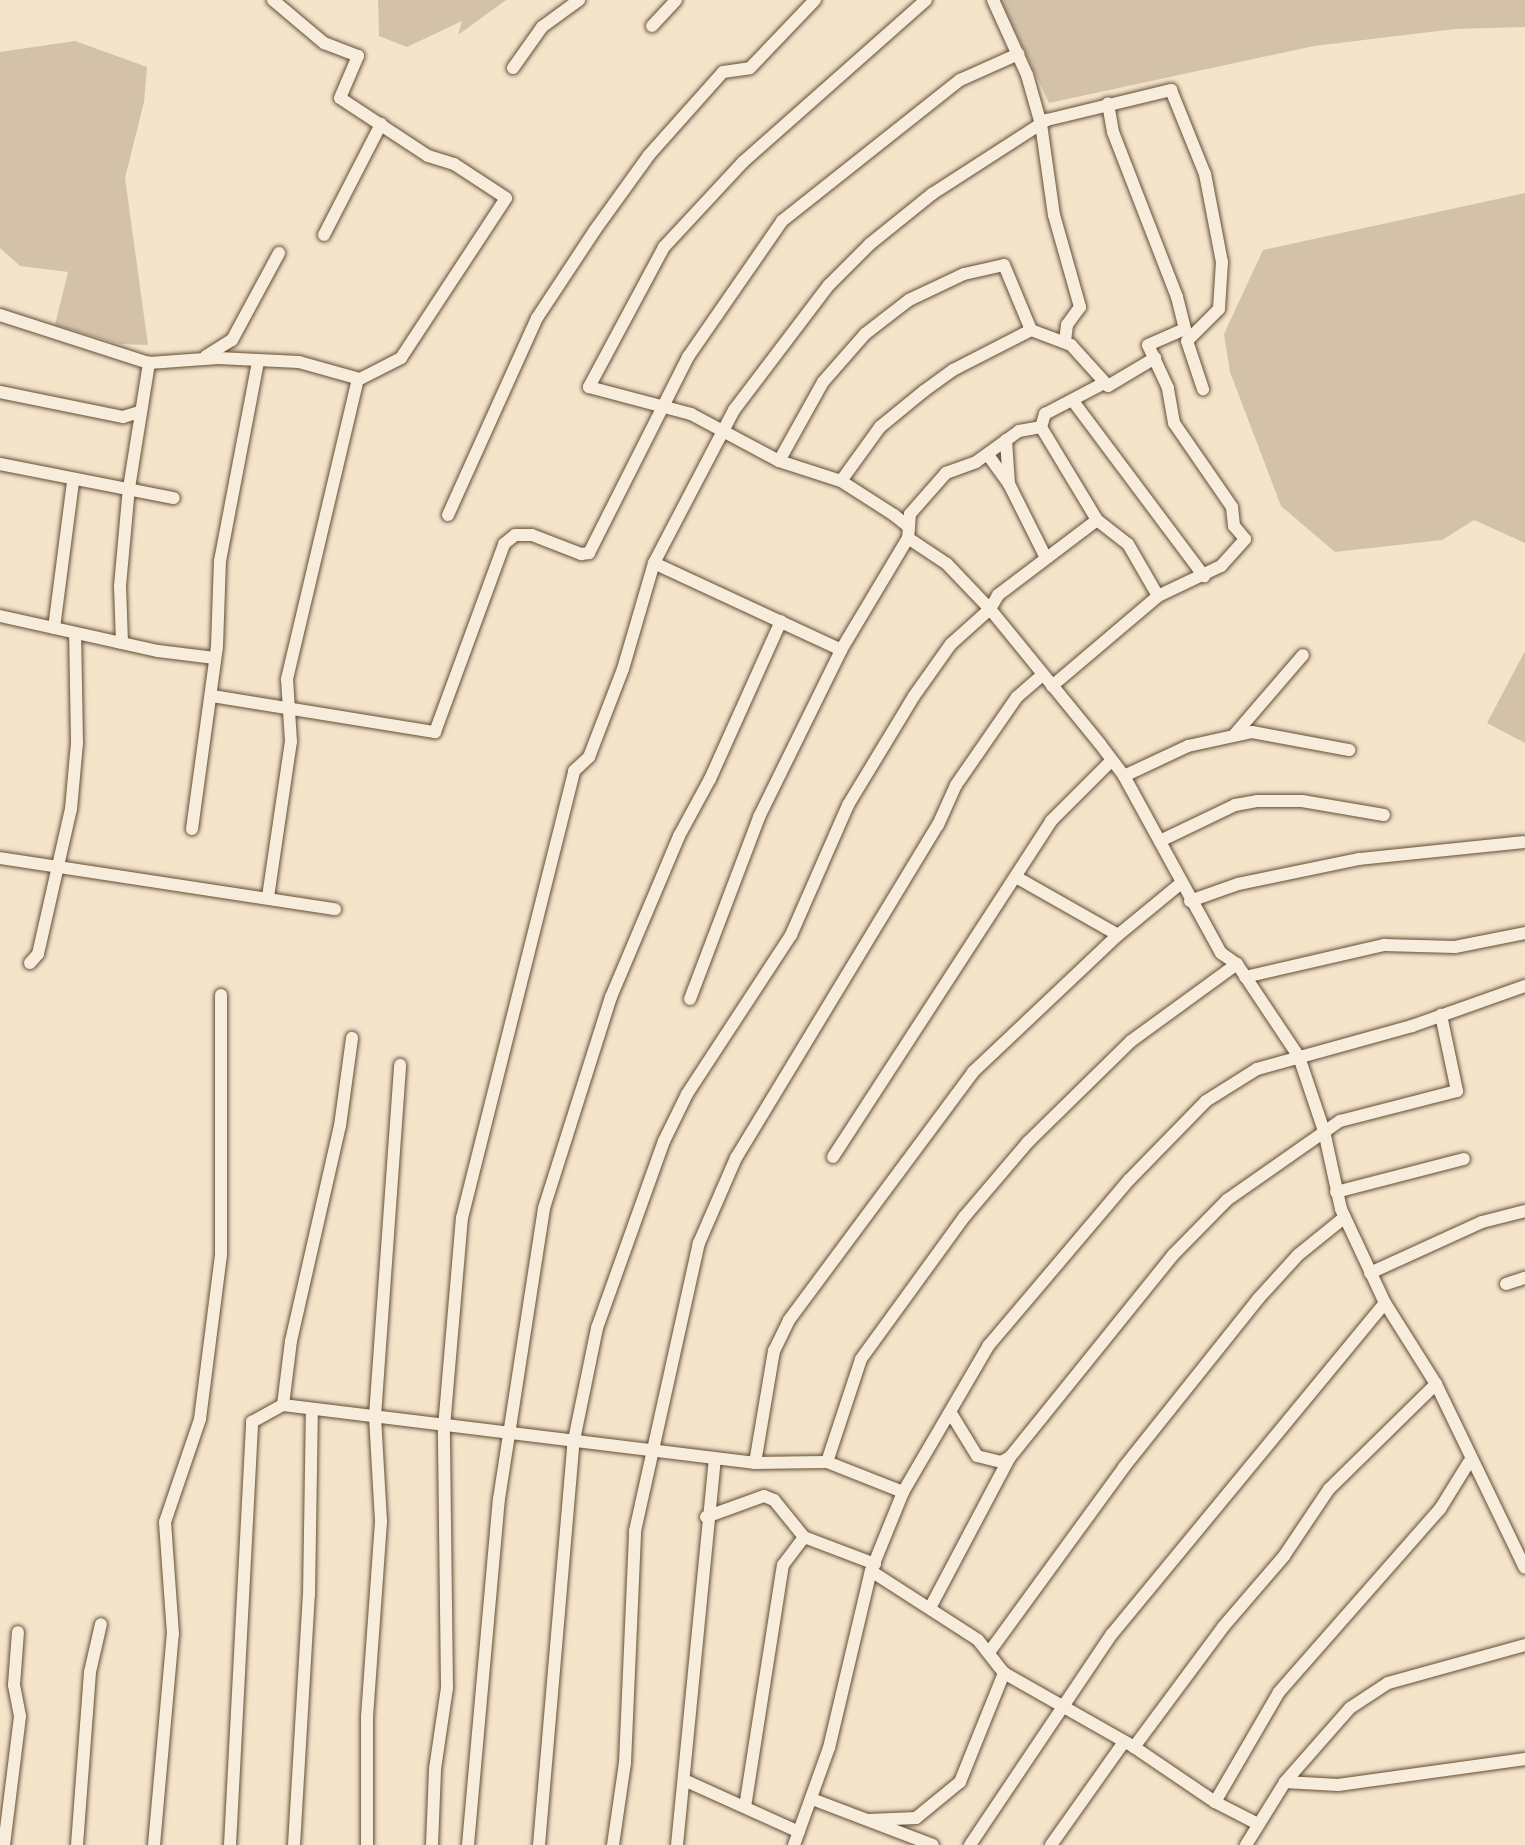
<!DOCTYPE html>
<html>
<head>
<meta charset="utf-8">
<style>
  body { margin:0 }
  #map { position:relative; width:1525px; height:1845px; overflow:hidden; background:#f4e4c9; font-family:"IM FELL Double Pica",serif }
  div>[style] { position:absolute }
  [style*='--x'] { left:calc(var(--x)*1px); top:calc(var(--y)*1px); width:calc(var(--w)*1px); rotate:calc(var(--a)*1deg) }
  .green>* { inset:0; background:#d3c2a8 }
  .roads { filter:drop-shadow(0 0 2px #634d38) drop-shadow(0 0 2px #634d38) }
  .minor>* { height:12px; margin:-6px; padding:0 6px; transform-origin:6px; border-radius:6px; background:#f8eddc }
  span { translate:-50% -50%; white-space:nowrap; text-align:center; line-height:1.15; -webkit-text-stroke:6px #f8eddc; paint-order:stroke }
</style>
</head>
<body>
<div id="map">
  <div class="green">
    <div style="clip-path:polygon(378px 0,506px 0,458px 35px,462px 21px,407px 47px,379px 36px)"></div>
    <div style="clip-path:polygon(1001px 0,1525px 0,1525px 27px,1455px 29px,1314px 46px,1049px 103px)"></div>
    <div style="clip-path:polygon(75px 41px,147px 67px,144px 102px,125px 178px,148px 345px,120px 344px,55px 325px,68px 272px,20px 266px,0 248px,0 52px)"></div>
    <div style="clip-path:polygon(1525px 193px,1525px 543px,1474px 520px,1442px 540px,1335px 552px,1281px 506px,1230px 372px,1224px 334px,1263px 250px)"></div>
    <div style="clip-path:polygon(1525px 651px,1525px 743px,1487px 723px)"></div>
  </div>
  <div class="roads">
    <div class="minor">
      <div style="--x:926;--y:0;--w:244;--a:138.5"></div>
      <div style="--x:743;--y:162;--w:116;--a:132.9"></div>
      <div style="--x:664;--y:247;--w:159;--a:118.2"></div>
      <div style="--x:589;--y:387;--w:106;--a:14.8"></div>
      <div style="--x:691;--y:414;--w:100;--a:28.1"></div>
      <div style="--x:779;--y:461;--w:65;--a:17.9"></div>
      <div style="--x:841;--y:481;--w:63;--a:32.7"></div>
      <div style="--x:894;--y:515;--w:19;--a:39"></div>
      <div style="--x:909;--y:527;--w:11;--a:95"></div>
      <div style="--x:908;--y:538;--w:47;--a:33.7"></div>
      <div style="--x:947;--y:564;--w:62;--a:46.3"></div>
      <div style="--x:990;--y:609;--w:174;--a:50.8"></div>
      <div style="--x:1100;--y:744;--w:40;--a:53"></div>
      <div style="--x:1124;--y:776;--w:202;--a:61.3"></div>
      <div style="--x:1221;--y:953;--w:19;--a:35"></div>
      <div style="--x:1237;--y:964;--w:112;--a:56.3"></div>
      <div style="--x:1299;--y:1057;--w:78;--a:71.3"></div>
      <div style="--x:1324;--y:1131;--w:80;--a:77.7"></div>
      <div style="--x:1341;--y:1209;--w:104;--a:64.9"></div>
      <div style="--x:1385;--y:1303;--w:96;--a:57.8"></div>
      <div style="--x:1436;--y:1384;--w:204;--a:64.2"></div>
      <div style="--x:993;--y:0;--w:82;--a:65.6"></div>
      <div style="--x:1027;--y:75;--w:51;--a:74.1"></div>
      <div style="--x:1041;--y:124;--w:92;--a:81.9"></div>
      <div style="--x:1054;--y:215;--w:96;--a:74.2"></div>
      <div style="--x:1080;--y:307;--w:22;--a:126"></div>
      <div style="--x:1067;--y:325;--w:16;--a:97"></div>
      <div style="--x:652;--y:26;--w:35;--a:-47"></div>
      <div style="--x:513;--y:68;--w:50;--a:-54.7"></div>
      <div style="--x:542;--y:27;--w:46;--a:-36.1"></div>
      <div style="--x:324;--y:235;--w:125;--a:-62.8"></div>
      <div style="--x:0;--y:315;--w:157;--a:17.9"></div>
      <div style="--x:149;--y:363;--w:69;--a:-4.1"></div>
      <div style="--x:218;--y:358;--w:81;--a:2.8"></div>
      <div style="--x:299;--y:362;--w:63;--a:15.6"></div>
      <div style="--x:360;--y:379;--w:46;--a:-27.1"></div>
      <div style="--x:401;--y:358;--w:191;--a:-56.7"></div>
      <div style="--x:506;--y:198;--w:62;--a:-146.8"></div>
      <div style="--x:454;--y:164;--w:27;--a:-163"></div>
      <div style="--x:428;--y:156;--w:105;--a:-146.6"></div>
      <div style="--x:340;--y:98;--w:46;--a:-66.8"></div>
      <div style="--x:358;--y:56;--w:36;--a:-159"></div>
      <div style="--x:324;--y:43;--w:67;--a:-139.9"></div>
      <div style="--x:206;--y:356;--w:31;--a:-32"></div>
      <div style="--x:232;--y:340;--w:99;--a:-61.6"></div>
      <div style="--x:0;--y:392;--w:126;--a:11.5"></div>
      <div style="--x:123;--y:417;--w:17;--a:-17"></div>
      <div style="--x:1073;--y:401;--w:219;--a:53.2"></div>
      <div style="--x:1041;--y:427;--w:109;--a:58.9"></div>
      <div style="--x:1097;--y:520;--w:39;--a:38"></div>
      <div style="--x:1128;--y:544;--w:60;--a:60"></div>
      <div style="--x:1006;--y:440;--w:44;--a:86.1"></div>
      <div style="--x:1009;--y:484;--w:80;--a:63.4"></div>
      <div style="--x:988;--y:455;--w:36;--a:54"></div>
      <div style="--x:779;--y:461;--w:90;--a:-60.9"></div>
      <div style="--x:823;--y:382;--w:64;--a:-48.8"></div>
      <div style="--x:865;--y:334;--w:56;--a:-37.7"></div>
      <div style="--x:909;--y:300;--w:61;--a:-25.3"></div>
      <div style="--x:964;--y:274;--w:41;--a:-12.7"></div>
      <div style="--x:1004;--y:265;--w:70;--a:67.4"></div>
      <div style="--x:0;--y:464;--w:177;--a:11.1"></div>
      <div style="--x:841;--y:481;--w:67;--a:-54.2"></div>
      <div style="--x:880;--y:427;--w:57;--a:-39.3"></div>
      <div style="--x:924;--y:391;--w:36;--a:-36"></div>
      <div style="--x:953;--y:370;--w:88;--a:-27.1"></div>
      <div style="--x:1031;--y:330;--w:43;--a:20.6"></div>
      <div style="--x:1071;--y:345;--w:55;--a:47.9"></div>
      <div style="--x:1108;--y:386;--w:55;--a:-30.8"></div>
      <div style="--x:448;--y:515;--w:216;--a:-65.7"></div>
      <div style="--x:537;--y:318;--w:105;--a:-56.6"></div>
      <div style="--x:595;--y:230;--w:92;--a:-54.2"></div>
      <div style="--x:649;--y:155;--w:111;--a:-48.3"></div>
      <div style="--x:723;--y:72;--w:27;--a:-8"></div>
      <div style="--x:750;--y:68;--w:94;--a:-46.3"></div>
      <div style="--x:909;--y:527;--w:13;--a:-86"></div>
      <div style="--x:910;--y:514;--w:55;--a:-48.7"></div>
      <div style="--x:946;--y:473;--w:32;--a:-20"></div>
      <div style="--x:976;--y:462;--w:53;--a:-35.8"></div>
      <div style="--x:1019;--y:431;--w:22;--a:-10"></div>
      <div style="--x:1041;--y:427;--w:14;--a:-73"></div>
      <div style="--x:1045;--y:414;--w:67;--a:-27.7"></div>
      <div style="--x:654;--y:563;--w:206;--a:24.9"></div>
      <div style="--x:0;--y:616;--w:162;--a:12.5"></div>
      <div style="--x:158;--y:651;--w:57;--a:7"></div>
      <div style="--x:54;--y:628;--w:148;--a:-82.6"></div>
      <div style="--x:122;--y:643;--w:57;--a:-92"></div>
      <div style="--x:120;--y:586;--w:98;--a:-84.8"></div>
      <div style="--x:129;--y:488;--w:127;--a:-80.9"></div>
      <div style="--x:1052;--y:686;--w:139;--a:-40.3"></div>
      <div style="--x:1158;--y:596;--w:70;--a:-25.5"></div>
      <div style="--x:1221;--y:566;--w:36;--a:-48"></div>
      <div style="--x:1245;--y:539;--w:17;--a:-130"></div>
      <div style="--x:1234;--y:526;--w:19;--a:-96"></div>
      <div style="--x:1232;--y:507;--w:102;--a:-124.6"></div>
      <div style="--x:1174;--y:423;--w:36;--a:-100"></div>
      <div style="--x:1168;--y:388;--w:47;--a:-114.9"></div>
      <div style="--x:1148;--y:345;--w:40;--a:-23.4"></div>
      <div style="--x:1185;--y:329;--w:33;--a:-104"></div>
      <div style="--x:1177;--y:297;--w:177;--a:-111.2"></div>
      <div style="--x:1113;--y:132;--w:29;--a:-100"></div>
      <div style="--x:212;--y:696;--w:226;--a:9.2"></div>
      <div style="--x:435;--y:732;--w:200;--a:-69.8"></div>
      <div style="--x:504;--y:544;--w:14;--a:-39"></div>
      <div style="--x:515;--y:535;--w:17;--a:0"></div>
      <div style="--x:532;--y:535;--w:53;--a:21.2"></div>
      <div style="--x:581;--y:554;--w:8;--a:-7"></div>
      <div style="--x:589;--y:553;--w:220;--a:-63.2"></div>
      <div style="--x:688;--y:357;--w:165;--a:-55.3"></div>
      <div style="--x:782;--y:221;--w:227;--a:-38.4"></div>
      <div style="--x:960;--y:80;--w:64;--a:-24.1"></div>
      <div style="--x:1235;--y:734;--w:104;--a:-49.3"></div>
      <div style="--x:1124;--y:776;--w:71;--a:-25.1"></div>
      <div style="--x:1188;--y:746;--w:66;--a:-12.3"></div>
      <div style="--x:1252;--y:732;--w:99;--a:10.5"></div>
      <div style="--x:192;--y:829;--w:185;--a:-82.2"></div>
      <div style="--x:217;--y:646;--w:85;--a:-88"></div>
      <div style="--x:220;--y:561;--w:204;--a:-79.2"></div>
      <div style="--x:1160;--y:841;--w:83;--a:-25.6"></div>
      <div style="--x:1235;--y:805;--w:22;--a:-10"></div>
      <div style="--x:1257;--y:801;--w:45;--a:0"></div>
      <div style="--x:1302;--y:801;--w:83;--a:9.7"></div>
      <div style="--x:0;--y:858;--w:339;--a:8.7"></div>
      <div style="--x:1016;--y:877;--w:117;--a:29.6"></div>
      <div style="--x:268;--y:897;--w:157;--a:-81.6"></div>
      <div style="--x:291;--y:742;--w:63;--a:-93.6"></div>
      <div style="--x:287;--y:679;--w:308;--a:-76.7"></div>
      <div style="--x:1190;--y:901;--w:51;--a:-19.5"></div>
      <div style="--x:1238;--y:884;--w:124;--a:-11.7"></div>
      <div style="--x:1359;--y:859;--w:165;--a:-5.9"></div>
      <div style="--x:30;--y:963;--w:12;--a:-48"></div>
      <div style="--x:38;--y:954;--w:149;--a:-77.2"></div>
      <div style="--x:71;--y:809;--w:66;--a:-84.8"></div>
      <div style="--x:77;--y:743;--w:110;--a:-91"></div>
      <div style="--x:1245;--y:977;--w:143;--a:-13"></div>
      <div style="--x:1384;--y:945;--w:71;--a:1.6"></div>
      <div style="--x:1455;--y:947;--w:71;--a:-11.3"></div>
      <div style="--x:690;--y:999;--w:195;--a:-69.2"></div>
      <div style="--x:759;--y:817;--w:186;--a:-63.8"></div>
      <div style="--x:841;--y:650;--w:131;--a:-59.1"></div>
      <div style="--x:833;--y:1157;--w:401;--a:-57"></div>
      <div style="--x:1051;--y:821;--w:85;--a:-45"></div>
      <div style="--x:1336;--y:1192;--w:132;--a:-14.5"></div>
      <div style="--x:1370;--y:1273;--w:123;--a:-24.5"></div>
      <div style="--x:1482;--y:1222;--w:44;--a:-14.3"></div>
      <div style="--x:1506;--y:1284;--w:20;--a:-18"></div>
      <div style="--x:283;--y:1405;--w:476;--a:7"></div>
      <div style="--x:755;--y:1463;--w:72;--a:-0.8"></div>
      <div style="--x:827;--y:1462;--w:82;--a:21.5"></div>
      <div style="--x:952;--y:1415;--w:48;--a:58.6"></div>
      <div style="--x:977;--y:1456;--w:25;--a:14"></div>
      <div style="--x:1001;--y:1462;--w:10;--a:-29"></div>
      <div style="--x:827;--y:1462;--w:108;--a:-71.7"></div>
      <div style="--x:861;--y:1359;--w:177;--a:-54"></div>
      <div style="--x:965;--y:1216;--w:97;--a:-49.6"></div>
      <div style="--x:1028;--y:1142;--w:144;--a:-44.4"></div>
      <div style="--x:1131;--y:1041;--w:131;--a:-36"></div>
      <div style="--x:755;--y:1463;--w:114;--a:-80.4"></div>
      <div style="--x:774;--y:1351;--w:34;--a:-64"></div>
      <div style="--x:789;--y:1320;--w:309;--a:-53.4"></div>
      <div style="--x:973;--y:1072;--w:199;--a:-43.4"></div>
      <div style="--x:1118;--y:935;--w:80;--a:-39.4"></div>
      <div style="--x:706;--y:1517;--w:62;--a:-19.9"></div>
      <div style="--x:764;--y:1496;--w:11;--a:22"></div>
      <div style="--x:774;--y:1500;--w:48;--a:51"></div>
      <div style="--x:804;--y:1537;--w:76;--a:20.8"></div>
      <div style="--x:871;--y:1571;--w:127;--a:32.8"></div>
      <div style="--x:978;--y:1640;--w:42;--a:51.8"></div>
      <div style="--x:1004;--y:1673;--w:150;--a:29.6"></div>
      <div style="--x:1134;--y:1747;--w:98;--a:34.2"></div>
      <div style="--x:1215;--y:1802;--w:127;--a:-59.8"></div>
      <div style="--x:1279;--y:1692;--w:244;--a:-48.7"></div>
      <div style="--x:1440;--y:1509;--w:55;--a:-58.3"></div>
      <div style="--x:931;--y:1606;--w:169;--a:-62.1"></div>
      <div style="--x:1010;--y:1457;--w:260;--a:-51.1"></div>
      <div style="--x:1173;--y:1255;--w:77;--a:-45.5"></div>
      <div style="--x:1227;--y:1200;--w:138;--a:-35"></div>
      <div style="--x:1340;--y:1121;--w:121;--a:-14.4"></div>
      <div style="--x:1457;--y:1091;--w:78;--a:-101.9"></div>
      <div style="--x:990;--y:1651;--w:228;--a:-53.9"></div>
      <div style="--x:1124;--y:1467;--w:215;--a:-51.4"></div>
      <div style="--x:1258;--y:1299;--w:59;--a:-47.7"></div>
      <div style="--x:1298;--y:1255;--w:60;--a:-39"></div>
      <div style="--x:1134;--y:1747;--w:149;--a:-53.4"></div>
      <div style="--x:1223;--y:1627;--w:94;--a:-49.3"></div>
      <div style="--x:1284;--y:1556;--w:81;--a:-56.1"></div>
      <div style="--x:1329;--y:1489;--w:150;--a:-44.5"></div>
      <div style="--x:684;--y:1780;--w:126;--a:24.3"></div>
      <div style="--x:1285;--y:1782;--w:53;--a:3.2"></div>
      <div style="--x:1338;--y:1785;--w:189;--a:-7.9"></div>
      <div style="--x:812;--y:1799;--w:129;--a:20.8"></div>
      <div style="--x:1215;--y:1802;--w:48;--a:27.1"></div>
      <div style="--x:745;--y:1807;--w:245;--a:-81.1"></div>
      <div style="--x:783;--y:1565;--w:35;--a:-53"></div>
      <div style="--x:869;--y:1820;--w:47;--a:-2.4"></div>
      <div style="--x:916;--y:1818;--w:57;--a:-39.3"></div>
      <div style="--x:960;--y:1782;--w:118;--a:-68"></div>
      <div style="--x:4;--y:1845;--w:130;--a:-82.9"></div>
      <div style="--x:20;--y:1716;--w:32;--a:-101"></div>
      <div style="--x:14;--y:1685;--w:53;--a:-85.7"></div>
      <div style="--x:77;--y:1845;--w:173;--a:-85.7"></div>
      <div style="--x:90;--y:1672;--w:49;--a:-77.1"></div>
      <div style="--x:154;--y:1845;--w:212;--a:-84.9"></div>
      <div style="--x:173;--y:1634;--w:112;--a:-94.1"></div>
      <div style="--x:165;--y:1522;--w:109;--a:-71.2"></div>
      <div style="--x:200;--y:1419;--w:166;--a:-82.7"></div>
      <div style="--x:221;--y:1254;--w:259;--a:-90"></div>
      <div style="--x:230;--y:1845;--w:424;--a:-87"></div>
      <div style="--x:252;--y:1422;--w:35;--a:-29"></div>
      <div style="--x:283;--y:1405;--w:64;--a:-82.9"></div>
      <div style="--x:291;--y:1341;--w:221;--a:-77.2"></div>
      <div style="--x:340;--y:1126;--w:89;--a:-82.2"></div>
      <div style="--x:294;--y:1845;--w:250;--a:-86.6"></div>
      <div style="--x:309;--y:1595;--w:186;--a:-89.1"></div>
      <div style="--x:367;--y:1845;--w:128;--a:-90"></div>
      <div style="--x:367;--y:1717;--w:196;--a:-85.9"></div>
      <div style="--x:381;--y:1521;--w:105;--a:-93.3"></div>
      <div style="--x:375;--y:1416;--w:352;--a:-85.9"></div>
      <div style="--x:432;--y:1845;--w:76;--a:-87.7"></div>
      <div style="--x:435;--y:1769;--w:82;--a:-81.6"></div>
      <div style="--x:447;--y:1688;--w:261;--a:-90.7"></div>
      <div style="--x:444;--y:1427;--w:210;--a:-85.1"></div>
      <div style="--x:462;--y:1218;--w:461;--a:-75.9"></div>
      <div style="--x:574;--y:771;--w:21;--a:-43"></div>
      <div style="--x:589;--y:757;--w:94;--a:-68.9"></div>
      <div style="--x:623;--y:669;--w:110;--a:-73.7"></div>
      <div style="--x:654;--y:563;--w:173;--a:-62.4"></div>
      <div style="--x:734;--y:410;--w:157;--a:-52.8"></div>
      <div style="--x:829;--y:285;--w:58;--a:-45"></div>
      <div style="--x:870;--y:244;--w:80;--a:-38.9"></div>
      <div style="--x:932;--y:194;--w:137;--a:-32.8"></div>
      <div style="--x:1047;--y:120;--w:128;--a:-13.6"></div>
      <div style="--x:1171;--y:90;--w:91;--a:68"></div>
      <div style="--x:1205;--y:174;--w:90;--a:79.1"></div>
      <div style="--x:1222;--y:262;--w:47;--a:93.7"></div>
      <div style="--x:1219;--y:309;--w:45;--a:135"></div>
      <div style="--x:1187;--y:341;--w:51;--a:71.6"></div>
      <div style="--x:468;--y:1845;--w:347;--a:-84.9"></div>
      <div style="--x:499;--y:1499;--w:294;--a:-81.2"></div>
      <div style="--x:544;--y:1208;--w:221;--a:-72.4"></div>
      <div style="--x:611;--y:997;--w:175;--a:-67.1"></div>
      <div style="--x:679;--y:836;--w:65;--a:-61.5"></div>
      <div style="--x:710;--y:779;--w:173;--a:-65.8"></div>
      <div style="--x:539;--y:1845;--w:401;--a:-85.1"></div>
      <div style="--x:573;--y:1445;--w:119;--a:-78.4"></div>
      <div style="--x:597;--y:1328;--w:199;--a:-70.3"></div>
      <div style="--x:664;--y:1141;--w:52;--a:-63.9"></div>
      <div style="--x:687;--y:1094;--w:190;--a:-56.8"></div>
      <div style="--x:791;--y:935;--w:142;--a:-66.3"></div>
      <div style="--x:848;--y:805;--w:127;--a:-58.8"></div>
      <div style="--x:914;--y:696;--w:64;--a:-54.6"></div>
      <div style="--x:951;--y:644;--w:52;--a:-41.9"></div>
      <div style="--x:990;--y:609;--w:16;--a:-60"></div>
      <div style="--x:998;--y:595;--w:124;--a:-37.1"></div>
      <div style="--x:613;--y:1845;--w:83;--a:-81.7"></div>
      <div style="--x:625;--y:1763;--w:232;--a:-87.5"></div>
      <div style="--x:635;--y:1531;--w:295;--a:-77.5"></div>
      <div style="--x:699;--y:1243;--w:93;--a:-66.5"></div>
      <div style="--x:736;--y:1158;--w:389;--a:-58.8"></div>
      <div style="--x:938;--y:825;--w:44;--a:-65.8"></div>
      <div style="--x:956;--y:785;--w:107;--a:-55.3"></div>
      <div style="--x:1017;--y:697;--w:33;--a:-41"></div>
      <div style="--x:677;--y:1845;--w:388;--a:-84.4"></div>
      <div style="--x:794;--y:1845;--w:103;--a:-70.2"></div>
      <div style="--x:829;--y:1748;--w:182;--a:-76.7"></div>
      <div style="--x:871;--y:1571;--w:85;--a:-67.9"></div>
      <div style="--x:903;--y:1492;--w:170;--a:-59.7"></div>
      <div style="--x:989;--y:1345;--w:216;--a:-49.7"></div>
      <div style="--x:1129;--y:1180;--w:110;--a:-45.7"></div>
      <div style="--x:1206;--y:1101;--w:60;--a:-32.1"></div>
      <div style="--x:1257;--y:1069;--w:161;--a:-15.5"></div>
      <div style="--x:1412;--y:1026;--w:120;--a:-19.5"></div>
      <div style="--x:970;--y:1845;--w:254;--a:-56.1"></div>
      <div style="--x:1112;--y:1634;--w:429;--a:-50.5"></div>
      <div style="--x:1051;--y:1845;--w:126;--a:-54.7"></div>
      <div style="--x:1246;--y:1845;--w:74;--a:-58.2"></div>
      <div style="--x:1285;--y:1782;--w:98;--a:-48.7"></div>
      <div style="--x:1350;--y:1708;--w:45;--a:-33.3"></div>
      <div style="--x:1388;--y:1683;--w:142;--a:-15.5"></div>
    </div>
  </div>
</div>
</body>
</html>
